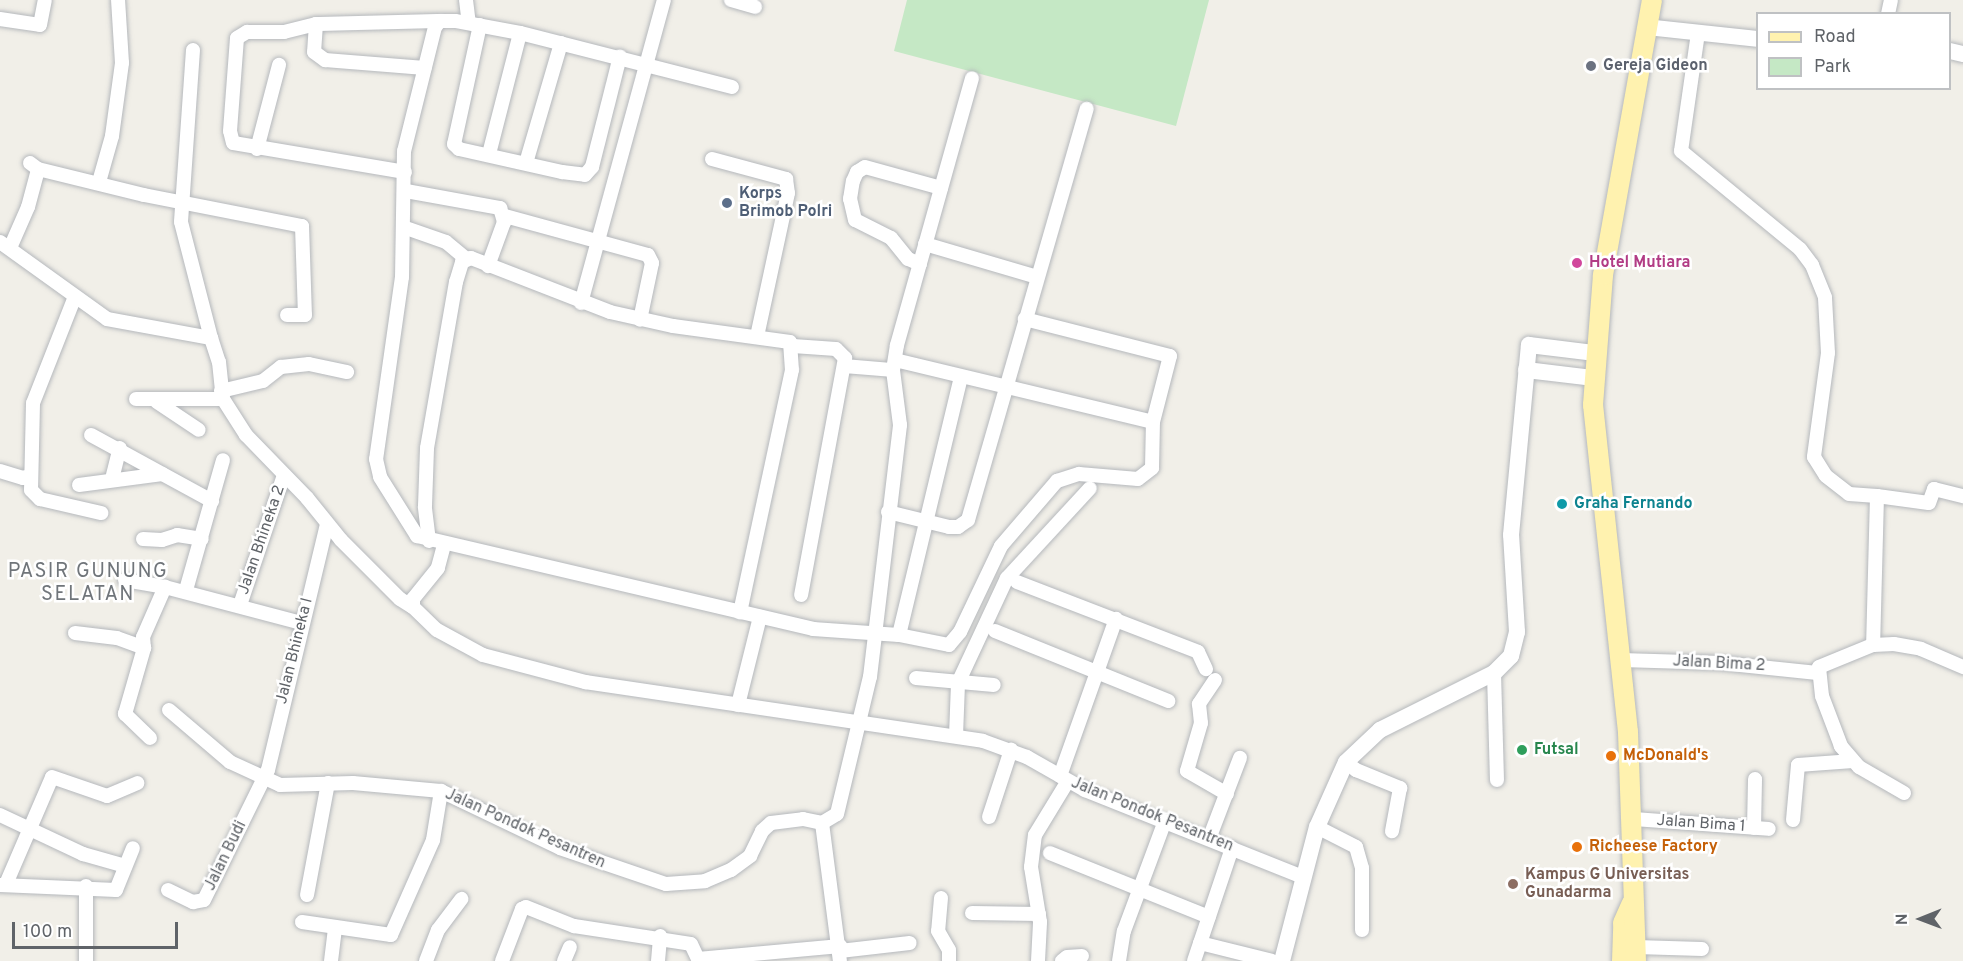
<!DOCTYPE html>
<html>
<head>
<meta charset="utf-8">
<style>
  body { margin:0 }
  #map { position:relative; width:1963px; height:961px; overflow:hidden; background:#f1efe8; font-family:Overpass,sans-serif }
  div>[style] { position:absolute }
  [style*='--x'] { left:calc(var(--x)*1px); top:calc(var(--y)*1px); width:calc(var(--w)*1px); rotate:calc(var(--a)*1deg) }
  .green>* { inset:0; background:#c5e8c5 }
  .roads { filter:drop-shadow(0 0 2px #b5b8bc) drop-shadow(0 0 2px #b5b8bc) }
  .minor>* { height:14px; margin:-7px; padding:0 7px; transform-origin:7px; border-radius:7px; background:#fff }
  .tertiary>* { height:16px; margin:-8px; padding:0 8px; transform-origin:8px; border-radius:8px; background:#fff }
  .primary>* { height:20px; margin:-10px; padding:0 10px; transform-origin:10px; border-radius:10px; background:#fff2af }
  .dots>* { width:16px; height:16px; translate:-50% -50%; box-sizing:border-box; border:3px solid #fff; border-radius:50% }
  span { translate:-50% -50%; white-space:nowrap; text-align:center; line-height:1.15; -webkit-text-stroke:5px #fff; paint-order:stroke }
  .worship-label { font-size:16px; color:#5b616d; font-weight:700 }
  .left { translate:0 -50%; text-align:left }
  .service-label { font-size:16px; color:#4e5e75; font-weight:700 }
  .hotel-label { font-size:16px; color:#b23c85; font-weight:700 }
  .culture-label { font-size:16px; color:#0d838f; font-weight:700 }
  .street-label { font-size:16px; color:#5f6368 }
  .leisure-label { font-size:16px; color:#27864d; font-weight:700 }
  .food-label { font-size:16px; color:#c56008; font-weight:700 }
  .education-label { font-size:16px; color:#785e54; font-weight:700 }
  .quarter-label { font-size:20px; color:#70757a; letter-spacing:1.5px }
  .legend { position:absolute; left:1756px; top:12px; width:195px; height:78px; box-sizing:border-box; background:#fff; border:2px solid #bfc1c3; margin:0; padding:8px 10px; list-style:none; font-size:18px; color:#5f6368 }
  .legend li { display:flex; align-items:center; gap:12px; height:30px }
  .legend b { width:30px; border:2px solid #bfc1c3 }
  .north { position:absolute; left:1891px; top:889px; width:60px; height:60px; -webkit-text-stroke:4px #fff; paint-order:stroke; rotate:269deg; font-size:16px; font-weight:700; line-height:24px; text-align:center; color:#5f6368 }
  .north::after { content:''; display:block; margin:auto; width:21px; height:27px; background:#5f6368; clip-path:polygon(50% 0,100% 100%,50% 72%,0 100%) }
  .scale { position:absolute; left:12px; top:922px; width:166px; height:27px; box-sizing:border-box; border:3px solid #5f6368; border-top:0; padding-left:8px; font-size:18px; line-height:21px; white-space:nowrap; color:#5f6368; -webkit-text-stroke:4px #fff; paint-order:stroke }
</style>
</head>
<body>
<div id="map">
  <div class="green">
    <div style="clip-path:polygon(907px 0,1209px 0,1176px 126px,894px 51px)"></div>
  </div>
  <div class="roads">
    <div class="minor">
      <div style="--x:466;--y:0;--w:23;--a:83"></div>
      <div style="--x:731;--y:0;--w:25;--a:16"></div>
      <div style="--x:1888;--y:14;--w:14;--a:-78"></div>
      <div style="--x:0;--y:19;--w:40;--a:8.5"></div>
      <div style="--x:40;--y:25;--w:25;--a:-79"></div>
      <div style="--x:316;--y:24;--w:28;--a:94"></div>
      <div style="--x:314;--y:52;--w:14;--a:36"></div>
      <div style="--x:325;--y:60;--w:100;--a:4.6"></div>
      <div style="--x:480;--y:25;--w:122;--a:102.3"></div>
      <div style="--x:454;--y:144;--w:7;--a:45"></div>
      <div style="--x:459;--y:149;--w:106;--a:12.6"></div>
      <div style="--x:562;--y:172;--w:23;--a:7"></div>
      <div style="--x:585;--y:175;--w:11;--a:-49"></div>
      <div style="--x:592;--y:167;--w:114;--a:-75.8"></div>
      <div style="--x:1698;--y:33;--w:119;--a:98.2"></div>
      <div style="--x:1681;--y:151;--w:154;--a:39.5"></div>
      <div style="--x:1800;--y:249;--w:20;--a:53"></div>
      <div style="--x:1812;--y:265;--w:35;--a:68"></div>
      <div style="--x:1825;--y:298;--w:55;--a:86.9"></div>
      <div style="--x:1828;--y:353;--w:105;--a:97.7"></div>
      <div style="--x:1814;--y:457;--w:22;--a:58"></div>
      <div style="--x:1826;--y:476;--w:29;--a:38"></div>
      <div style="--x:1849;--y:494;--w:28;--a:4"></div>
      <div style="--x:1877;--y:496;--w:149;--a:91.5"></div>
      <div style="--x:193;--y:50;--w:172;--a:94"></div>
      <div style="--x:181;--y:222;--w:120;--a:75.5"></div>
      <div style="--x:732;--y:87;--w:219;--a:-165.7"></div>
      <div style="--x:520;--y:33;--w:66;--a:-169.5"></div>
      <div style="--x:455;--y:21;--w:15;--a:180"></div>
      <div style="--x:440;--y:21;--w:8;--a:130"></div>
      <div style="--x:435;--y:27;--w:128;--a:104"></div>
      <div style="--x:404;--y:151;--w:126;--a:90.9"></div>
      <div style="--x:402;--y:277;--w:184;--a:98.1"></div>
      <div style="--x:376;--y:459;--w:18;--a:77"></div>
      <div style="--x:380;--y:477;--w:70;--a:57.9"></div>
      <div style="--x:417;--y:536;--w:407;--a:13.2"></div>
      <div style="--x:813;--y:629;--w:86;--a:4"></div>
      <div style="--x:899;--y:635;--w:51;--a:11.3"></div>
      <div style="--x:949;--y:645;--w:17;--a:-50"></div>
      <div style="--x:960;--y:632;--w:95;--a:-64.5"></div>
      <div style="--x:1001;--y:546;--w:86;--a:-49.3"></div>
      <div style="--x:1057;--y:481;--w:23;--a:-18"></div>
      <div style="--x:1079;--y:474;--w:59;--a:4.8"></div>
      <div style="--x:1138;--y:479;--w:18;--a:-38"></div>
      <div style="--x:1152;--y:468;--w:46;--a:-88.8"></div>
      <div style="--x:1153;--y:422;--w:68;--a:-75.6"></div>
      <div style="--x:1170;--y:356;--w:150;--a:-165.7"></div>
      <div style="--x:257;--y:149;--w:87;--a:-75.3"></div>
      <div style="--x:489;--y:154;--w:125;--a:-75.6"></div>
      <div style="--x:712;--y:159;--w:77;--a:15.1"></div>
      <div style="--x:786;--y:179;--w:14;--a:82"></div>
      <div style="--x:788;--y:193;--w:146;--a:102.2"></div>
      <div style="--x:526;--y:163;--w:125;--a:-73.7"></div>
      <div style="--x:38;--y:169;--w:109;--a:13.8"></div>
      <div style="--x:144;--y:195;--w:161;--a:11.1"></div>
      <div style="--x:302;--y:226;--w:89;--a:88.1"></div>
      <div style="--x:305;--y:315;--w:18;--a:180"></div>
      <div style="--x:405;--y:172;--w:174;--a:-170.4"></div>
      <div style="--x:233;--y:143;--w:12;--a:-104"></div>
      <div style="--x:230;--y:131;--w:93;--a:-85.7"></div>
      <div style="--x:237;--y:38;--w:12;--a:-31"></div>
      <div style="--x:247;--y:32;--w:37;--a:0"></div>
      <div style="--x:284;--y:32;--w:33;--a:-14"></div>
      <div style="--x:316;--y:24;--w:124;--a:-1.4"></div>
      <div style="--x:99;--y:182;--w:48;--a:-74.2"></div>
      <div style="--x:112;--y:136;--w:74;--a:-82.2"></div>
      <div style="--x:122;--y:63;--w:63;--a:-93.6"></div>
      <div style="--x:406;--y:191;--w:96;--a:10.3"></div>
      <div style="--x:500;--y:208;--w:15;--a:74"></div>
      <div style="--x:504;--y:222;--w:47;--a:110"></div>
      <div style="--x:505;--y:216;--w:148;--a:15.3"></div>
      <div style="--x:648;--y:255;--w:9;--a:63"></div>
      <div style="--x:652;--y:263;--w:58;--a:101.9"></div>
      <div style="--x:406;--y:228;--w:42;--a:19.3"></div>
      <div style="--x:446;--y:242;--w:26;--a:40"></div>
      <div style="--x:0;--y:242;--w:132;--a:35.7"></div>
      <div style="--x:107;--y:319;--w:106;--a:10.4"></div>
      <div style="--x:211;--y:338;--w:25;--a:72"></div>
      <div style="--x:219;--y:362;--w:37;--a:84"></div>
      <div style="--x:223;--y:399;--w:43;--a:57.4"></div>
      <div style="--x:246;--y:435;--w:88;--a:45.9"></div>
      <div style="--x:307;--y:498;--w:54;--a:51"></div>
      <div style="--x:341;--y:540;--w:83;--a:45"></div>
      <div style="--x:400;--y:599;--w:15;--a:32"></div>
      <div style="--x:925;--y:244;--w:117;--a:16.4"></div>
      <div style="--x:10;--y:248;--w:45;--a:-66.3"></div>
      <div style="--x:28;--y:207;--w:39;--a:-75"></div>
      <div style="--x:38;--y:169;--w:10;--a:-143"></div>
      <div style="--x:920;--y:264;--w:13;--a:-157"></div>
      <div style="--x:908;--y:259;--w:27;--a:-129"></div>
      <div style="--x:891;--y:238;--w:40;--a:-153.4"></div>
      <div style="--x:855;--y:220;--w:22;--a:-103"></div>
      <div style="--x:850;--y:199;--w:18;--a:-81"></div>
      <div style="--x:853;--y:181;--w:10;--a:-66"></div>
      <div style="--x:857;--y:172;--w:9;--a:-32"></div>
      <div style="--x:865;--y:167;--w:79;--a:15.4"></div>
      <div style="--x:74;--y:299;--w:112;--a:111.5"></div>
      <div style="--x:33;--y:403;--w:87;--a:91.3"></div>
      <div style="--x:31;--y:490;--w:13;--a:45"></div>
      <div style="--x:40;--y:499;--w:63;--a:12.9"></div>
      <div style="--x:581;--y:303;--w:314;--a:-74.7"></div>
      <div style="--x:793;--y:346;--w:43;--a:4"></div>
      <div style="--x:836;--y:349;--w:13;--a:45"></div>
      <div style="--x:845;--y:358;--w:241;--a:100.5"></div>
      <div style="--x:895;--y:360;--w:265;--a:13.5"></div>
      <div style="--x:845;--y:366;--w:48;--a:4.8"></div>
      <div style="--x:221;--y:391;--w:43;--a:-13.4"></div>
      <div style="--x:263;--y:381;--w:23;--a:-38"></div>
      <div style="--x:281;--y:367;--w:28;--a:-6"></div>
      <div style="--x:309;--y:364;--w:39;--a:12"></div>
      <div style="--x:136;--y:399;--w:87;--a:0"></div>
      <div style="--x:157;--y:402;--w:50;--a:33.7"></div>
      <div style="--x:91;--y:435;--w:138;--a:28.6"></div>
      <div style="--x:0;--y:471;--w:24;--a:17"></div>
      <div style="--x:23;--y:478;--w:7;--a:-16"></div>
      <div style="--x:112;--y:479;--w:32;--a:-76"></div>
      <div style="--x:79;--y:485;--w:84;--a:-7.5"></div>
      <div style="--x:1877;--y:496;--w:52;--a:7.7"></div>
      <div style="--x:1929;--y:503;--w:15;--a:-70"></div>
      <div style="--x:1934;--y:489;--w:30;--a:14"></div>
      <div style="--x:888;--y:512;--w:63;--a:13.8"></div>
      <div style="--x:949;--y:527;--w:9;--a:0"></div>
      <div style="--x:958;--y:527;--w:12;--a:-35"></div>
      <div style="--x:968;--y:520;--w:428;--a:-73.9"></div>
      <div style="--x:143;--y:539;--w:19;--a:3"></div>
      <div style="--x:162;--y:540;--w:16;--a:-18"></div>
      <div style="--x:177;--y:535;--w:25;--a:9"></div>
      <div style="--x:429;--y:541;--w:35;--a:-97"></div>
      <div style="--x:425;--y:506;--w:58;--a:-88"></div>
      <div style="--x:427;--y:448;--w:169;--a:-80.1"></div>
      <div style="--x:456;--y:282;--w:21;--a:-73"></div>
      <div style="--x:462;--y:262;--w:10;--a:-24"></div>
      <div style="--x:471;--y:258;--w:149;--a:21.2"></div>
      <div style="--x:610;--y:312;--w:65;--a:12.5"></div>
      <div style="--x:673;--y:326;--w:118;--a:7.8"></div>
      <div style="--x:790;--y:342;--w:28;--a:86"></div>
      <div style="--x:792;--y:370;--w:248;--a:102.1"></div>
      <div style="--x:444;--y:545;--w:24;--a:105"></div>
      <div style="--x:438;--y:568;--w:40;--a:129"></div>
      <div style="--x:413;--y:599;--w:8;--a:90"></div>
      <div style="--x:413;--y:607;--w:33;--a:44"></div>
      <div style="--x:437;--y:630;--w:52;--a:28.5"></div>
      <div style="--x:483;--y:655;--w:106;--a:14.8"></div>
      <div style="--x:585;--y:682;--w:402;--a:8.4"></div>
      <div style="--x:983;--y:741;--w:47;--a:20"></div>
      <div style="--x:1027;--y:757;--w:67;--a:29.6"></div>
      <div style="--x:1085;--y:790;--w:235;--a:21.8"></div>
      <div style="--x:125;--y:580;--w:41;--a:9.9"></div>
      <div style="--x:1017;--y:582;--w:194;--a:21.1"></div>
      <div style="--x:1198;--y:652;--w:19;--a:65"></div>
      <div style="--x:186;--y:590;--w:135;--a:-74.1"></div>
      <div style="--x:240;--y:605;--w:137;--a:-71.3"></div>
      <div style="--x:995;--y:631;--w:187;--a:22"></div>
      <div style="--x:75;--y:633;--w:42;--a:6.8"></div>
      <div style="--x:117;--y:638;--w:29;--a:20"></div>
      <div style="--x:899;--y:635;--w:265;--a:-76.5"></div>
      <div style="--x:1621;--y:660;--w:100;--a:1.7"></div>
      <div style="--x:1721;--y:663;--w:97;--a:5.9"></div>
      <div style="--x:1494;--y:673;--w:107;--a:88.4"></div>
      <div style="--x:916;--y:678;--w:78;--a:5.1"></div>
      <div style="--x:1215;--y:680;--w:29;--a:124"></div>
      <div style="--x:1199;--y:704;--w:19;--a:84"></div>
      <div style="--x:1201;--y:723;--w:50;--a:106.3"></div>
      <div style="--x:1187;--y:771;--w:46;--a:29.9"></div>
      <div style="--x:738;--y:705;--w:91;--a:-76"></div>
      <div style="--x:169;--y:710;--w:80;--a:40.4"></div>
      <div style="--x:230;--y:762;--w:55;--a:24.7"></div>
      <div style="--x:280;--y:785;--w:73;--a:-1.6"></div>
      <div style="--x:353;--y:783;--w:88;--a:5.2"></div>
      <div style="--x:441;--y:791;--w:132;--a:25.6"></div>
      <div style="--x:560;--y:848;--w:112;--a:18.8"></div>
      <div style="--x:666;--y:884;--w:39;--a:-4"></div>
      <div style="--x:705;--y:881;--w:28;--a:-23"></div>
      <div style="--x:731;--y:870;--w:24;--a:-36"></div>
      <div style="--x:750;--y:856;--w:28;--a:-64"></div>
      <div style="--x:762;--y:831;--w:12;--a:-42"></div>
      <div style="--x:771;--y:823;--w:32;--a:-7"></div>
      <div style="--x:803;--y:819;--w:19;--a:12"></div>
      <div style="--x:822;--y:823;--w:17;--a:-31"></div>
      <div style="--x:837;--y:814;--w:141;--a:-76.5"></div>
      <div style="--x:870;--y:677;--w:254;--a:-83.2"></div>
      <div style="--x:900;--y:425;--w:55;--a:-97.3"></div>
      <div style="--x:893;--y:370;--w:25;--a:-81"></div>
      <div style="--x:897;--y:345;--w:277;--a:-74.3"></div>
      <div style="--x:956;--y:736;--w:53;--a:-87.8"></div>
      <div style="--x:958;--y:683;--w:116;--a:-65"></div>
      <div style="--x:1007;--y:578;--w:122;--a:-47.3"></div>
      <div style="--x:150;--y:738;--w:35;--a:-136"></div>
      <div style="--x:125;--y:714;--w:69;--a:-73.9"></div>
      <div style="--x:144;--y:648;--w:11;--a:-95"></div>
      <div style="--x:143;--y:637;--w:55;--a:-66.3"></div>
      <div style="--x:165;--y:587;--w:141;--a:14.8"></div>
      <div style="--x:1346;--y:762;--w:13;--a:39"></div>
      <div style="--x:1356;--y:770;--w:48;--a:22.2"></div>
      <div style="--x:1400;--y:788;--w:44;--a:100.5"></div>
      <div style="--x:1060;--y:776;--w:167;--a:-70.4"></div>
      <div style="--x:1904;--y:793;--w:52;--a:-150"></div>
      <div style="--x:1859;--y:767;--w:28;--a:-131"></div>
      <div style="--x:1841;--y:746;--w:53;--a:-110.8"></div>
      <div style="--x:1822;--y:696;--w:29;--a:-96"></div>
      <div style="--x:1819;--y:667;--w:58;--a:-22.2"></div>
      <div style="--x:1873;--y:645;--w:21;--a:-3"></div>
      <div style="--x:1894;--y:644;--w:27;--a:10"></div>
      <div style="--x:1921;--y:649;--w:46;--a:23.2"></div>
      <div style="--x:0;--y:815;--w:92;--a:25.2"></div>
      <div style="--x:83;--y:854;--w:44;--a:15.9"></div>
      <div style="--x:989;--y:817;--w:71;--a:-71.8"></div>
      <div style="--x:1634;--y:819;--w:135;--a:4.2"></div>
      <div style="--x:1793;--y:820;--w:55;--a:-84.8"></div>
      <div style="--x:1798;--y:765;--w:55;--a:-4.2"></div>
      <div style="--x:822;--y:823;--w:139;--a:82.6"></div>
      <div style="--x:1317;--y:827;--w:44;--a:27.1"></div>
      <div style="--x:1356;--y:847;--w:22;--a:74"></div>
      <div style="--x:1362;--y:868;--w:62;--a:90"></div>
      <div style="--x:1754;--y:828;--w:49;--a:-88.8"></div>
      <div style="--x:1209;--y:839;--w:87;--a:-69.1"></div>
      <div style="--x:1050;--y:853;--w:171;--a:21.9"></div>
      <div style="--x:6;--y:884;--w:116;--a:-66.7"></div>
      <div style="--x:52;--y:777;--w:58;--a:19.1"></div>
      <div style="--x:107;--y:796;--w:33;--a:-23"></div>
      <div style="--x:0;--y:885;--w:116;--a:2.5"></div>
      <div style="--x:116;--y:890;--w:45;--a:-68"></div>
      <div style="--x:86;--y:886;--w:75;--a:90"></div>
      <div style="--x:168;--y:890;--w:28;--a:26"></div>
      <div style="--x:193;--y:902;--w:11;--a:-10"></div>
      <div style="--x:204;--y:900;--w:145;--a:-63.8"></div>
      <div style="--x:268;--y:770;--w:253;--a:-76.5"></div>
      <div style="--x:307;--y:895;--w:114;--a:-79.4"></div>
      <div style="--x:941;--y:898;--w:33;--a:95"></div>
      <div style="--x:938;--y:931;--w:22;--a:60"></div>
      <div style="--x:949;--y:950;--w:11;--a:90"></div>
      <div style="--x:972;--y:913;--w:67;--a:0.9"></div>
      <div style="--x:302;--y:922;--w:90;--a:8.3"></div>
      <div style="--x:391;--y:935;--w:104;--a:-66.1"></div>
      <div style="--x:433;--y:840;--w:50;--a:-80.7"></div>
      <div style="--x:1200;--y:943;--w:74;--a:14"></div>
      <div style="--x:1636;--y:947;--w:66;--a:1.7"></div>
      <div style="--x:840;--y:951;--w:70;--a:-6.5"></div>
      <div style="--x:331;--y:961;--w:34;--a:-83"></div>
      <div style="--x:426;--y:961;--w:33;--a:-69"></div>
      <div style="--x:438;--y:930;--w:39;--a:-53"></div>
      <div style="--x:502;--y:961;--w:56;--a:-69"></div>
      <div style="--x:522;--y:909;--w:4;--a:-27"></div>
      <div style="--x:526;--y:907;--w:52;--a:21.6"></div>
      <div style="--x:574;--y:926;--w:118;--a:8.7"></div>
      <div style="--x:691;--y:944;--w:17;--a:65"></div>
      <div style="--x:698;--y:959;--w:143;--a:-5.2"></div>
      <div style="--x:564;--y:961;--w:15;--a:-67"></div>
      <div style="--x:658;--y:961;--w:25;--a:-85"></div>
      <div style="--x:1038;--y:961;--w:39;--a:-87"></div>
      <div style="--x:1040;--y:922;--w:56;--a:-99.3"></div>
      <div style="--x:1031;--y:867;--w:32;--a:-83"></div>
      <div style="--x:1035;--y:835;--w:63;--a:-58.6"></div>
      <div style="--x:1062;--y:961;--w:6;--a:-39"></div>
      <div style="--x:1067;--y:957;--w:15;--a:-4"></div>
      <div style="--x:1119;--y:961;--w:30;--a:-81"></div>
      <div style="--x:1124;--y:931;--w:117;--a:-69.6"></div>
      <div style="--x:1194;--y:961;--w:119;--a:-71.4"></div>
    </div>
    <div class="tertiary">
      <div style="--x:1646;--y:27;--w:113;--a:6.1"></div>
      <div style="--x:1950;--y:51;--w:13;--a:13"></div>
      <div style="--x:1526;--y:370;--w:67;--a:6.8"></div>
      <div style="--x:1282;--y:961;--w:138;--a:-75.4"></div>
      <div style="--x:1317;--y:827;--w:71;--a:-66"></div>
      <div style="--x:1346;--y:762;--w:47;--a:-43.3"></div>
      <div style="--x:1380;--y:730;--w:127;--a:-26.6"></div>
      <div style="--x:1494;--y:673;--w:24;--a:-45"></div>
      <div style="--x:1511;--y:656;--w:25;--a:-76"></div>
      <div style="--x:1517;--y:632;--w:97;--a:-93.5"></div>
      <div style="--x:1511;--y:535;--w:191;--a:-84.6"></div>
      <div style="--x:1529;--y:345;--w:65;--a:7"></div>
    </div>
    <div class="primary">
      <div style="--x:1622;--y:961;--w:38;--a:-88"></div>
      <div style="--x:1623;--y:923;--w:20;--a:-66"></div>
      <div style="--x:1636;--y:961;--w:229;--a:-92"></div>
      <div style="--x:1628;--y:732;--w:329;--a:-96.1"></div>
      <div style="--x:1593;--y:405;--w:130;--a:-85.6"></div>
      <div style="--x:1603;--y:275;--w:279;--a:-79.9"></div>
    </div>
  </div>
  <div class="dots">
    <div style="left:1591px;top:66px;background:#6b7280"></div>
    <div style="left:727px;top:203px;background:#5c6f8a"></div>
    <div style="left:1577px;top:263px;background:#d1479c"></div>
    <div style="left:1562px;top:504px;background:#0f9aa8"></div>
    <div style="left:1522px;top:750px;background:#2e9e5b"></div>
    <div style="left:1611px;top:756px;background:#e8710a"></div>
    <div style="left:1577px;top:847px;background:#e8710a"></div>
    <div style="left:1513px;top:884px;background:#8d6e63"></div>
  </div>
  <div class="worship-label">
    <span class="left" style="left:1603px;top:66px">Gereja Gideon</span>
  </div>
  <div class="service-label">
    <span class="left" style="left:739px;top:203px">Korps<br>Brimob Polri</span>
  </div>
  <div class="hotel-label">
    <span class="left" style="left:1589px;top:263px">Hotel Mutiara</span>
  </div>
  <div class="culture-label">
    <span class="left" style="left:1574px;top:504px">Graha Fernando</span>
  </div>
  <div class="street-label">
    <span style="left:262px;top:540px;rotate:-71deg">Jalan Bhineka 2</span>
    <span style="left:295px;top:651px;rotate:-76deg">Jalan Bhineka I</span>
    <span style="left:1719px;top:664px;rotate:3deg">Jalan Bima 2</span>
    <span style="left:1152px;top:815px;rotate:22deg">Jalan Pondok Pesantren</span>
    <span style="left:1701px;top:824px;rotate:4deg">Jalan Bima 1</span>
    <span style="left:525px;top:829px;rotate:24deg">Jalan Pondok Pesantren</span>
    <span style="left:226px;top:856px;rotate:-64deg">Jalan Budi</span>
  </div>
  <div class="leisure-label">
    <span class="left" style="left:1534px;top:750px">Futsal</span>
  </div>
  <div class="food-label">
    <span class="left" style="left:1623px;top:756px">McDonald's</span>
    <span class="left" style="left:1589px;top:847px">Richeese Factory</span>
  </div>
  <div class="education-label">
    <span class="left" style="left:1525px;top:884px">Kampus G Universitas<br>Gunadarma</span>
  </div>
  <div class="quarter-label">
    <span style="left:88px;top:584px">PASIR GUNUNG<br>SELATAN</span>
  </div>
  <ul class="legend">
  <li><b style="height:8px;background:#fff2af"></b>Road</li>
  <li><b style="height:16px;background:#c5e8c5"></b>Park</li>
  </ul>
  <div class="north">N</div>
  <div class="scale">100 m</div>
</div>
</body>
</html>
